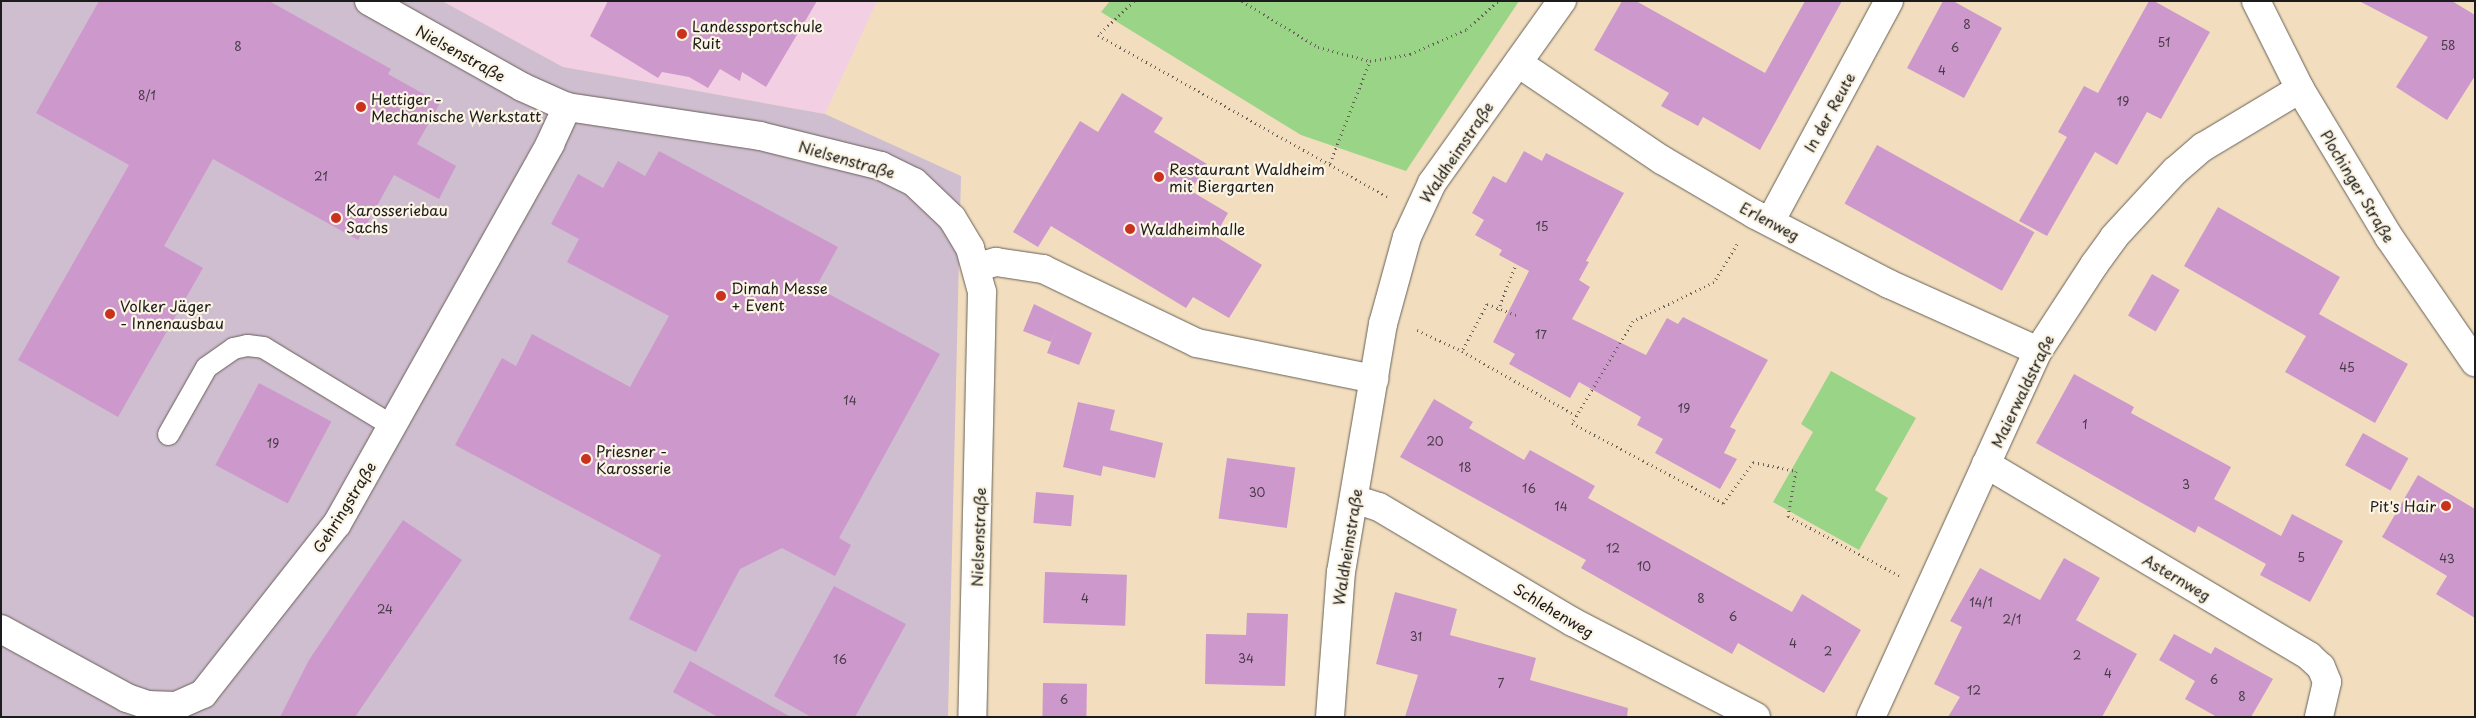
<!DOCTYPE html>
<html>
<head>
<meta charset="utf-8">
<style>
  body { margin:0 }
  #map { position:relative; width:2476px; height:718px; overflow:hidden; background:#f2debf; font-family:"Playpen Sans",sans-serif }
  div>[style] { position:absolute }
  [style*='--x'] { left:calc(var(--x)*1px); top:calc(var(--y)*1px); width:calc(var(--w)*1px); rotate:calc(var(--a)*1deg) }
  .built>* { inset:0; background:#f2cfe2 }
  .industrial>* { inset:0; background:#cfbdd0 }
  .green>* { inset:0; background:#99d487 }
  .building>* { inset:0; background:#cd99cc; transform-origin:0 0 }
  .path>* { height:3px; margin-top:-1.5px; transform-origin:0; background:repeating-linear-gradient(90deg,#676055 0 1px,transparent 0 5px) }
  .roads { filter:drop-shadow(0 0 1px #676055) drop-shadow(0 0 1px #676055) }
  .lane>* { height:21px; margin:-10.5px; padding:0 10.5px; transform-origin:10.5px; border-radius:10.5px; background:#fff }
  .street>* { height:28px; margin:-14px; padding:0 14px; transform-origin:14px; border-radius:14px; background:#fff }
  .dots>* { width:14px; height:14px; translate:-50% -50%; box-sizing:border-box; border:2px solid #fcf5e5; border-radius:50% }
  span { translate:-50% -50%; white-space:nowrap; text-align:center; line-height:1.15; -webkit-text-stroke:4.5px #fcf5e5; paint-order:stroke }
  .number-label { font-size:12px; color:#483b48 }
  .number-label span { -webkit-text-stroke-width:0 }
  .poi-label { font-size:15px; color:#1c1c1c }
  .left { translate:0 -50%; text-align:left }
  .right { translate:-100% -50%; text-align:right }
  .street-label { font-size:15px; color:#1c1c1c }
  .frame { position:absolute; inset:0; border:2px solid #1c1c1c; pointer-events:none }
</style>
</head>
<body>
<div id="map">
  <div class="built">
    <div style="clip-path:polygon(442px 1px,877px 1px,825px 114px,563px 67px)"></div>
  </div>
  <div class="industrial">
    <div style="clip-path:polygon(1px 1px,442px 1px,563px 67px,825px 114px,961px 176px,948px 717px,1px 717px)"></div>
  </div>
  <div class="green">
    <div style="clip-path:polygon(1110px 1px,1519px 1px,1406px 171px,1301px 135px,1101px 12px)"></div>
    <div style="clip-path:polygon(1831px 371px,1916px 418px,1875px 490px,1888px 498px,1859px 550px,1773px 502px,1813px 432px,1801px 424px)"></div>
  </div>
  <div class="building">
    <div style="clip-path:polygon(99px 1px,269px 1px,391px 69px,388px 74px,440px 103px,417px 144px,456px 166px,439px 199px,394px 175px,358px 240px,213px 159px,164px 246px,203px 268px,118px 417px,18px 360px,129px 165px,36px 113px)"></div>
    <div style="clip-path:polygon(608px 1px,817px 1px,766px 87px,742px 72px,740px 81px,720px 69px,708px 88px,689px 77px,662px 72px,658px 78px,590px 36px)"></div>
    <div style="clip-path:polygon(1622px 1px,1636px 1px,1765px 73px,1805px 1px,1842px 1px,1760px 150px,1703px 117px,1698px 126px,1661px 106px,1669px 93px,1594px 50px)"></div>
    <div style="clip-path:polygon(1943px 1px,1953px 1px,2002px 28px,1964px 98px,1907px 68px)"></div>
    <div style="clip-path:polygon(2149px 1px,2154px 1px,2210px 32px,2161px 119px,2147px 112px,2117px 165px,2095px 152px,2047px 236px,2019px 221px,2067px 137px,2058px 132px,2084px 86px,2098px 93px)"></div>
    <div style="clip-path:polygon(2359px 1px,2452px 1px,2475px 15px,2475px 76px,2447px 120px,2396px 87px,2428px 37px)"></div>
    <div style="clip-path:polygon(1122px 93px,1163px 118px,1154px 132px,1207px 164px,1191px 191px,1228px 213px,1215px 236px,1262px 265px,1229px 318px,1193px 297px,1186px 308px,1051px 226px,1038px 247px,1013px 232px,1080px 121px,1098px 132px)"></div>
    <div style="left:1877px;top:145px;width:180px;height:67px;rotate:29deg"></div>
    <div style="clip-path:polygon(659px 151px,838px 247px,816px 287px,940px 354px,839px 538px,851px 545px,835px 576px,782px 548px,740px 569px,696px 652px,629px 619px,661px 555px,455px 445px,502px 358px,516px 366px,532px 334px,630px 387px,669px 316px,567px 262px,579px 239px,551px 224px,578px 174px,603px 188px,618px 161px,645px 176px)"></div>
    <div style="clip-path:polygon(1524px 151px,1542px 161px,1546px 153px,1624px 193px,1586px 261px,1589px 262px,1579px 280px,1590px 287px,1572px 319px,1646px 355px,1667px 318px,1678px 324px,1683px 317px,1768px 360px,1730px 427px,1736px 430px,1724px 453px,1737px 459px,1720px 489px,1655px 453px,1663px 439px,1637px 425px,1641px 417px,1579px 382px,1570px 398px,1509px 364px,1515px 354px,1493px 342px,1529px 271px,1499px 255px,1502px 250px,1475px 235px,1484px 220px,1472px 213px,1493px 176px,1506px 183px)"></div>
    <div style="clip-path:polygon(2218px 207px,2340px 277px,2319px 314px,2408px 364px,2375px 423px,2285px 372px,2306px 336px,2184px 266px)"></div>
    <div style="left:2152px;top:274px;width:32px;height:48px;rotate:30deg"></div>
    <div style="clip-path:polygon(1034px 304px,1092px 333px,1079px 365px,1047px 353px,1057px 327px,1051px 342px,1023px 331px)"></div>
    <div style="clip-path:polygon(2074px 374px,2134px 407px,2131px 413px,2231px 467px,2214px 499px,2281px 536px,2292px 514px,2343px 541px,2310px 602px,2260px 575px,2266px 564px,2198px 526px,2195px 533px,2036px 443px)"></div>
    <div style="left:259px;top:383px;width:82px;height:93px;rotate:28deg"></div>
    <div style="clip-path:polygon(1434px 399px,1473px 422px,1469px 428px,1524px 460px,1530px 450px,1595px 486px,1588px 498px,1792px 612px,1802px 594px,1861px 630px,1824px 693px,1738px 643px,1732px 654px,1581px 568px,1586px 560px,1400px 457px)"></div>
    <div style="clip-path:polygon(1078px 402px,1115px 410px,1110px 430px,1163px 443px,1155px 478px,1103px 466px,1101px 476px,1063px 467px)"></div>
    <div style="left:2363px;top:433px;width:52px;height:37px;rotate:29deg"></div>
    <div style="left:1227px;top:458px;width:69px;height:61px;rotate:8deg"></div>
    <div style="clip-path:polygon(2418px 475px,2475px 509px,2475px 618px,2436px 594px,2447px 576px,2382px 537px)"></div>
    <div style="left:1036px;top:492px;width:38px;height:31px;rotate:5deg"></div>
    <div style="clip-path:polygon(403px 520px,462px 560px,355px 717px,280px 717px,309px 660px)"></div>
    <div style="clip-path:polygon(2064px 558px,2100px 578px,2076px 620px,2137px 654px,2102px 717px,1948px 717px,1960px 697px,1934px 684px,1962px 627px,1950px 621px,1980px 568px,2040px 600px)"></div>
    <div style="left:1045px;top:572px;width:82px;height:51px;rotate:2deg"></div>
    <div style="clip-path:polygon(834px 586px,906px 624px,855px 717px,811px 717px,774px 696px)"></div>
    <div style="clip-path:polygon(1395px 592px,1457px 609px,1450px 635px,1536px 658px,1530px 680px,1628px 708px,1627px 717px,1405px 717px,1418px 675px,1376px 664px)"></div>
    <div style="clip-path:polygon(1247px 613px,1288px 614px,1285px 686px,1205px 684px,1206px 634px,1246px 635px)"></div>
    <div style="clip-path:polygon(2174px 634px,2211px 654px,2215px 647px,2273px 679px,2251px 717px,2217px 717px,2185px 699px,2195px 681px,2159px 660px)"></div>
    <div style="clip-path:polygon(690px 661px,791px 717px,718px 717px,673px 692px)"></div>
    <div style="left:1043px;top:683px;width:44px;height:34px;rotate:1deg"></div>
  </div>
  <div class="path">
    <div style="--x:1134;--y:1;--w:50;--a:136.6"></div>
    <div style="--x:1098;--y:35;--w:332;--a:29.2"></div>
    <div style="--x:1242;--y:1;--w:89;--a:31.2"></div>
    <div style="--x:1318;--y:47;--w:54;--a:15.1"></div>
    <div style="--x:1370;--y:61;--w:41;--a:-9.9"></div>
    <div style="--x:1410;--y:54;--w:62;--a:-23.7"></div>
    <div style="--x:1467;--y:29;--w:42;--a:-42.1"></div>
    <div style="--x:1330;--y:163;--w:110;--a:-68.6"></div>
    <div style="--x:1737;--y:244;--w:44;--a:121.2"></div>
    <div style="--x:1714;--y:282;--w:90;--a:154.3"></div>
    <div style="--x:1633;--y:321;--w:119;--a:120.9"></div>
    <div style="--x:1572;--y:423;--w:171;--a:27.9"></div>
    <div style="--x:1723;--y:503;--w:51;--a:-53.8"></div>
    <div style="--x:1753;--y:462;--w:44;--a:11.8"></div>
    <div style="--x:1796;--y:471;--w:46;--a:100.1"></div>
    <div style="--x:1788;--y:516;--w:127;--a:28.2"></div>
    <div style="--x:1498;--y:310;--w:49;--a:-68.6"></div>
    <div style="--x:1516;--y:315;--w:31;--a:-159"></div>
    <div style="--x:1487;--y:304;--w:53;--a:118"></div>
    <div style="--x:1462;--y:351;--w:132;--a:29.5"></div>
    <div style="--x:1417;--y:330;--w:50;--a:25"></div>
  </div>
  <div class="roads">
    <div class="lane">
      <div style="--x:168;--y:434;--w:77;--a:-60.4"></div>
      <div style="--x:206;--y:367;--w:33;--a:-35"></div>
      <div style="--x:233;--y:348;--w:14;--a:-12"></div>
      <div style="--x:247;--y:345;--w:16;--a:7"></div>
      <div style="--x:263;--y:347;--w:152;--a:31.3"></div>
    </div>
    <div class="street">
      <div style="--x:369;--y:1;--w:176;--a:29.3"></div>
      <div style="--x:522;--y:87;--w:49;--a:24"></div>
      <div style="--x:567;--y:107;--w:195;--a:8.5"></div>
      <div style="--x:760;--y:136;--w:125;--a:13.9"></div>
      <div style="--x:881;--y:166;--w:37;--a:26"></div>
      <div style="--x:914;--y:182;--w:52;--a:43.5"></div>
      <div style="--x:952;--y:218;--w:35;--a:59"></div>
      <div style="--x:970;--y:248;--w:46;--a:74.7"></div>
      <div style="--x:982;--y:292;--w:425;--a:91.3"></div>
      <div style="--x:2256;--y:1;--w:98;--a:63.4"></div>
      <div style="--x:2300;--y:89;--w:173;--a:59"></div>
      <div style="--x:2389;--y:237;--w:152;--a:55.5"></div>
      <div style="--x:1518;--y:63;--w:174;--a:34"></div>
      <div style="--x:1662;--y:160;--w:107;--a:30.4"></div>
      <div style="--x:1754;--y:214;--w:152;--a:27.4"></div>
      <div style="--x:1889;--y:284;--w:163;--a:24.2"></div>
      <div style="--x:1770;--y:222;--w:251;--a:-61.7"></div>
      <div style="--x:978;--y:267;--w:19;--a:-16"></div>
      <div style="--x:996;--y:262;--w:48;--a:8.5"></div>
      <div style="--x:1043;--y:269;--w:171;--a:25.7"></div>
      <div style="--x:1197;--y:343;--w:181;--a:11.5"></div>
      <div style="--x:1986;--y:464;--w:376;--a:30.7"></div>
      <div style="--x:2309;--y:656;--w:16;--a:43"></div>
      <div style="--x:2321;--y:667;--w:16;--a:68"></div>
      <div style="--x:2327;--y:682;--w:36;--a:103"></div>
      <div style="--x:1354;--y:499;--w:26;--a:18"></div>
      <div style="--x:1379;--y:507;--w:226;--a:30.7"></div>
      <div style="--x:1573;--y:622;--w:206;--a:27.4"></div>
      <div style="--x:1;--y:629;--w:144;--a:28.7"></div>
      <div style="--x:127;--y:698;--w:21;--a:19"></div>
      <div style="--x:147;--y:705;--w:29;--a:2"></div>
      <div style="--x:176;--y:706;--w:30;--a:-24"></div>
      <div style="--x:203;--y:694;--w:216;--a:-51.8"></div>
      <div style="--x:337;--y:524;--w:436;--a:-60.7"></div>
      <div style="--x:550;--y:144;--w:41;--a:-65.3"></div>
      <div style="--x:1330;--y:717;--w:145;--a:-85.7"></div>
      <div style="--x:1341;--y:572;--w:252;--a:-80.4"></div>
      <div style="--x:1383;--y:324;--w:90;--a:-74.6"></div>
      <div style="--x:1407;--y:237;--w:60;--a:-65.2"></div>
      <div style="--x:1432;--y:183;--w:224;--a:-54.5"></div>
      <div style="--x:1871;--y:717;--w:402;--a:-65.5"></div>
      <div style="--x:2038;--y:351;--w:103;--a:-56.9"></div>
      <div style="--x:2094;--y:265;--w:34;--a:-54"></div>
      <div style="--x:2114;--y:237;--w:90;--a:-47.3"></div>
      <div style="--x:2175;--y:171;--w:37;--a:-41"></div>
      <div style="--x:2203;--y:147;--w:113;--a:-30.9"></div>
    </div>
  </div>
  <div class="dots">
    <div style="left:682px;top:34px;background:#c8321e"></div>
    <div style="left:361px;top:107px;background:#c8321e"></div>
    <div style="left:1159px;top:177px;background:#c8321e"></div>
    <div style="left:336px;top:218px;background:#c8321e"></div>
    <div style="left:1130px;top:229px;background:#c8321e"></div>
    <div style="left:721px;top:296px;background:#c8321e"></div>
    <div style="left:110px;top:314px;background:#c8321e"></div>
    <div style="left:586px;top:459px;background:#c8321e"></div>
    <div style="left:2446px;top:506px;background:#c8321e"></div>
  </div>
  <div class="number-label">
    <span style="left:1967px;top:25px">8</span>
    <span style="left:2164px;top:43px">51</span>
    <span style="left:2448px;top:46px">58</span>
    <span style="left:238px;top:47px">8</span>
    <span style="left:1955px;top:48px">6</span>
    <span style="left:1942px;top:71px">4</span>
    <span style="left:147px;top:96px">8/1</span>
    <span style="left:2123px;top:102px">19</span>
    <span style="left:321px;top:177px">21</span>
    <span style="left:1542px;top:227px">15</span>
    <span style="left:1541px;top:335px">17</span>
    <span style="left:2347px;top:368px">45</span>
    <span style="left:850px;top:401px">14</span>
    <span style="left:1684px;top:409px">19</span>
    <span style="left:2085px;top:425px">1</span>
    <span style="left:1435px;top:442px">20</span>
    <span style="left:273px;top:444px">19</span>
    <span style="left:1465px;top:468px">18</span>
    <span style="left:2186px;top:485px">3</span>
    <span style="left:1529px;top:489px">16</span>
    <span style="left:1257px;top:493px">30</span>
    <span style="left:1561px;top:507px">14</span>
    <span style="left:1613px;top:549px">12</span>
    <span style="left:2301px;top:558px">5</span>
    <span style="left:2447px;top:559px">43</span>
    <span style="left:1644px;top:567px">10</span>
    <span style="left:1085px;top:599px">4</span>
    <span style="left:1701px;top:599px">8</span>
    <span style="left:1981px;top:603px">14/1</span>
    <span style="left:385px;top:610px">24</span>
    <span style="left:1733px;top:617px">6</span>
    <span style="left:2012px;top:620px">2/1</span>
    <span style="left:1416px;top:637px">31</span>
    <span style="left:1793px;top:644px">4</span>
    <span style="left:1828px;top:652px">2</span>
    <span style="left:2077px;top:656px">2</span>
    <span style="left:1246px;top:659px">34</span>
    <span style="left:840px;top:660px">16</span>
    <span style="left:2108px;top:674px">4</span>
    <span style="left:2214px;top:680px">6</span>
    <span style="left:1501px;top:684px">7</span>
    <span style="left:1974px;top:691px">12</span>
    <span style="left:2242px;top:697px">8</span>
    <span style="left:1064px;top:700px">6</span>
  </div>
  <div class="poi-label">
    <span class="left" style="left:692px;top:34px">Landessportschule<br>Ruit</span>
    <span class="left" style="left:371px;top:107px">Hettiger -<br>Mechanische Werkstatt</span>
    <span class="left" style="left:1169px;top:177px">Restaurant Waldheim<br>mit Biergarten</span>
    <span class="left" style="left:346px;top:218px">Karosseriebau<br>Sachs</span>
    <span class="left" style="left:1140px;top:229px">Waldheimhalle</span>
    <span class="left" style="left:731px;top:296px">Dimah Messe<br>+ Event</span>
    <span class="left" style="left:120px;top:314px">Volker Jäger<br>- Innenausbau</span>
    <span class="left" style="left:596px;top:459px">Priesner -<br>Karosserie</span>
    <span class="right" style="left:2436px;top:506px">Pit's Hair</span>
  </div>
  <div class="street-label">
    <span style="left:461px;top:53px;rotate:29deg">Nielsenstraße</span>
    <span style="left:1829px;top:112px;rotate:-61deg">In der Reute</span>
    <span style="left:1456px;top:152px;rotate:-56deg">Waldheimstraße</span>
    <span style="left:847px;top:159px;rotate:16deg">Nielsenstraße</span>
    <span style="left:2358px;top:186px;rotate:59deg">Plochinger Straße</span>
    <span style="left:1770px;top:221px;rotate:28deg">Erlenweg</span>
    <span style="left:2022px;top:391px;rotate:-64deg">Maierwaldstraße</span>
    <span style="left:344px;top:507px;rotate:-58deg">Gehringstraße</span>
    <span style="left:978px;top:537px;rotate:-88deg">Nielsenstraße</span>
    <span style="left:1347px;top:547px;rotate:-81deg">Waldheimstraße</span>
    <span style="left:2177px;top:577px;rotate:31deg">Asternweg</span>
    <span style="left:1554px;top:610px;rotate:31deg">Schlehenweg</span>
  </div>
  <div class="frame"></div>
</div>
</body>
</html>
